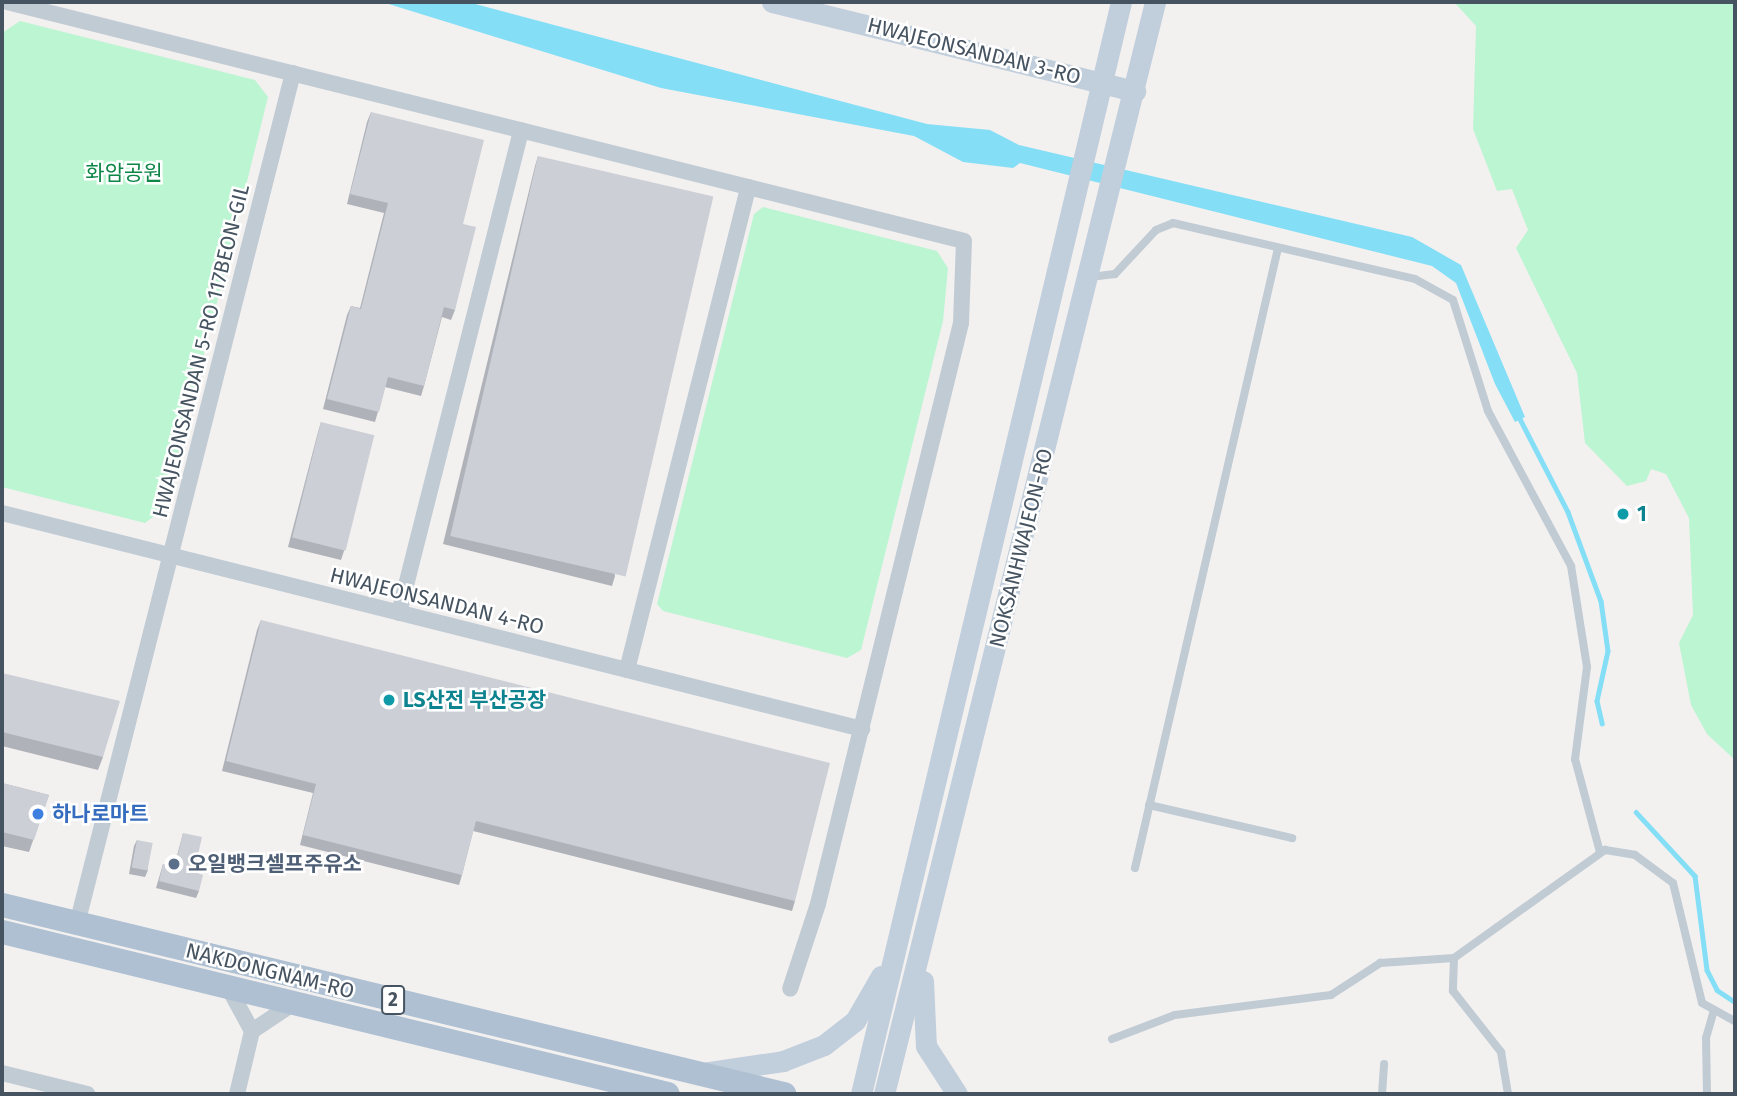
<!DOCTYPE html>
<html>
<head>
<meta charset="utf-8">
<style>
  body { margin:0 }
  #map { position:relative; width:1737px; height:1096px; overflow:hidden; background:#f3f0f0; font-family:"Fira Sans","Noto Sans KR",sans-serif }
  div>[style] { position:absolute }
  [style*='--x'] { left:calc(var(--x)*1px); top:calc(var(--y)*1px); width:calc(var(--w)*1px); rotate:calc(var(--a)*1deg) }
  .green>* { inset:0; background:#bbf5d1 }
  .water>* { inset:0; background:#84dff6 }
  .stream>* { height:4.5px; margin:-2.25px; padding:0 2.25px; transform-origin:2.25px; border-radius:2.25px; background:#84dff6 }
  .lane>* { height:8px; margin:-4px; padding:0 4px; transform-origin:4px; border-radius:4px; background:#c0cbd4 }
  .street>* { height:16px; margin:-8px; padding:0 8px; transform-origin:8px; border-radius:8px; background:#c0cbd4 }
  .secondary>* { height:21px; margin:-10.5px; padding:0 10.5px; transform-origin:10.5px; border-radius:10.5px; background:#c1cedb }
  .primary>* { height:24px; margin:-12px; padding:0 12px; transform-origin:12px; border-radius:12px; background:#aec0d2 }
  .wall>* { inset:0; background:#afb2b8 }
  .building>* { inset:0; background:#cccfd6; transform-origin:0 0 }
  .dots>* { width:19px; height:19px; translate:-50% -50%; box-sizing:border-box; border:4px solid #fff; border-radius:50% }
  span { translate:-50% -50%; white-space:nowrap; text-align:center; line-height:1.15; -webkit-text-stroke:5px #fff; paint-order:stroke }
  .shield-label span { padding:2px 5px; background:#fff; border:2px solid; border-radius:5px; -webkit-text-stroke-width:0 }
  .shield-label { font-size:19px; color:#465461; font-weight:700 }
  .street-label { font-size:21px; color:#465461 }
  .park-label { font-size:21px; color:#0d8648 }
  .culture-label { font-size:21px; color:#0d838f; font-weight:700 }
  .left { translate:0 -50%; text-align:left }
  .shop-label { font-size:21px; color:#366cbe; font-weight:700 }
  .service-label { font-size:21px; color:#4e5e75; font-weight:700 }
  .frame { position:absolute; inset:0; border:4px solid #465461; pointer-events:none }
</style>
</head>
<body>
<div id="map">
  <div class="green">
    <div style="clip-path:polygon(1454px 2px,1735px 2px,1735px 760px,1707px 734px,1691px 705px,1679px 643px,1693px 615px,1689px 518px,1666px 474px,1651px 469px,1646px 481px,1627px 486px,1585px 443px,1577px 373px,1516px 248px,1528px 230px,1512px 189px,1497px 191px,1473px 129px,1476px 26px)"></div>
    <div style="clip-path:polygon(20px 21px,255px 80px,268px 97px,166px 507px,145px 523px,2px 487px,2px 33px)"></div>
    <div style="clip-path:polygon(763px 207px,937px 251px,948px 268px,943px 321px,861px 650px,847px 658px,663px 611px,657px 604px,754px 214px)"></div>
  </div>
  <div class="water">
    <div style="clip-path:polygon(382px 2px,468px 2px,927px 124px,990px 130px,1019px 145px,1412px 237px,1461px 265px,1525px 417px,1515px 422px,1495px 384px,1456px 283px,1432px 266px,1020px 163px,1013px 168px,963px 162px,914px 136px,661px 88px)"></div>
  </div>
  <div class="stream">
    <div style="--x:1518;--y:415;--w:109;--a:62.7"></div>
    <div style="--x:1568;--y:512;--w:95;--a:69.7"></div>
    <div style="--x:1601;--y:601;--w:50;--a:82"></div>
    <div style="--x:1608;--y:651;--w:51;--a:102.4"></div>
    <div style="--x:1597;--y:701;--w:23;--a:77"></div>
    <div style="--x:1636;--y:812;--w:87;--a:47.3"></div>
    <div style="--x:1695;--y:876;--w:95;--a:82.7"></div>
    <div style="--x:1707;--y:970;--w:22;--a:63"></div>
    <div style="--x:1717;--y:990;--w:22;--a:34"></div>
  </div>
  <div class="lane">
    <div style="--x:1090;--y:277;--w:25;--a:-7"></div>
    <div style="--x:1115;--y:274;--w:60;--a:-47"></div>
    <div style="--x:1156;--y:230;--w:18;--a:-22"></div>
    <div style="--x:1173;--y:223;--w:248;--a:13"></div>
    <div style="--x:1415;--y:279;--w:43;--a:28.9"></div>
    <div style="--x:1453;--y:300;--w:116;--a:72.5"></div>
    <div style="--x:1488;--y:411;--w:176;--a:61.8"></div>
    <div style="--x:1571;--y:566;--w:102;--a:81"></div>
    <div style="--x:1587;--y:667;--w:93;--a:97.4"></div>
    <div style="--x:1575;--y:759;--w:96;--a:75"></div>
    <div style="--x:1149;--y:805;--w:147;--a:13"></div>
    <div style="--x:1135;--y:868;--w:636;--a:-77.01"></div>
    <div style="--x:1454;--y:958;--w:33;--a:92"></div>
    <div style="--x:1453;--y:991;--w:78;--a:51.8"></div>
    <div style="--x:1501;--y:1052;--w:43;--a:80.5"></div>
    <div style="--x:1112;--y:1039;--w:67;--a:-20.9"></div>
    <div style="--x:1175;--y:1015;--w:157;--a:-7.3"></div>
    <div style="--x:1331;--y:995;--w:59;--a:-33.1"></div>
    <div style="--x:1380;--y:963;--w:74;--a:-3.9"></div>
    <div style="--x:1454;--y:958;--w:186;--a:-35.6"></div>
    <div style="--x:1605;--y:850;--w:30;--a:9"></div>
    <div style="--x:1635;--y:855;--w:47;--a:36.4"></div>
    <div style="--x:1673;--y:883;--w:123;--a:76.4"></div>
    <div style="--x:1702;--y:1003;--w:38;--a:29"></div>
    <div style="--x:1382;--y:1094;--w:30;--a:-86"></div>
    <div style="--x:1707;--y:1094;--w:56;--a:-91"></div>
    <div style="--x:1706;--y:1038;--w:25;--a:-74"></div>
  </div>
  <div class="street">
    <div style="--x:7;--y:2;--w:986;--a:14.02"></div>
    <div style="--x:964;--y:241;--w:82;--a:92.1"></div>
    <div style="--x:961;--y:323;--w:598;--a:103.83"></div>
    <div style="--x:818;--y:904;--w:89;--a:108.2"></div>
    <div style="--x:2;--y:513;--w:887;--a:14.1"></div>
    <div style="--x:399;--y:613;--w:498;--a:-75.8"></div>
    <div style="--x:627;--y:670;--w:498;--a:-75.9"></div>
    <div style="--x:77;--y:924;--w:878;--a:-75.76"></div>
    <div style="--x:228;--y:987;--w:50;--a:61.4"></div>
    <div style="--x:252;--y:1031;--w:50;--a:-33.7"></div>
    <div style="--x:2;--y:1073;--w:88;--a:13.9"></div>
    <div style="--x:237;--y:1094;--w:65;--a:-76.6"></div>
  </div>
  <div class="secondary">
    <div style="--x:772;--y:2;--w:374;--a:13.8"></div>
    <div style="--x:923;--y:981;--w:65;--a:87.4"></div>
    <div style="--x:926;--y:1046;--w:57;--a:57.1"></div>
    <div style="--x:703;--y:1073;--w:81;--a:-8.5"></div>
    <div style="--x:783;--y:1061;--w:44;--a:-21.3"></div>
    <div style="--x:824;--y:1045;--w:39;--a:-38"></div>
    <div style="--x:855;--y:1021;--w:52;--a:-60"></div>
    <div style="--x:861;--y:1094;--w:1123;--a:-76.61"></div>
    <div style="--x:884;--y:1094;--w:1125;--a:-76.06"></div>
  </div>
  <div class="primary">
    <div style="--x:2;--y:905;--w:805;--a:13.59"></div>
    <div style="--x:2;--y:932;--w:685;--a:13.67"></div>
  </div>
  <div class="wall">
    <div style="clip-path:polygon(371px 112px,463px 224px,455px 310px,451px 320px,442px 317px,424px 386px,421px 396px,385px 387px,375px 422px,323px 409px,347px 315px,351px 306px,360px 308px,384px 213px,347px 204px,367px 122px)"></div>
    <div style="clip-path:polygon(538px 156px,615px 576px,612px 586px,443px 544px,535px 166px)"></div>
    <div style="clip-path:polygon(321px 422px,344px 551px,341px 560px,288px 547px,318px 432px)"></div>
    <div style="clip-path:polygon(261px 620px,795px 901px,792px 911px,473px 831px,462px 875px,459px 885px,300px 845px,313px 793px,222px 771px,257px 630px)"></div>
    <div style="clip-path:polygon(2px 673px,103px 757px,98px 770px,2px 746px)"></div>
    <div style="clip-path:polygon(2px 783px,49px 795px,29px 852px,2px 846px)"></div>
    <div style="clip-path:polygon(183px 833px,199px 891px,196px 898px,156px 888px,163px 864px,174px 867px)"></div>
    <div style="clip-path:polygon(137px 840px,148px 870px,145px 877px,129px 874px,134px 846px)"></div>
  </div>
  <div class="building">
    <div style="clip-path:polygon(371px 112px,484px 140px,463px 224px,476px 227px,455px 310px,444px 307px,424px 386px,388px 377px,379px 412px,327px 399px,351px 306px,361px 309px,388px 203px,350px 194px)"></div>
    <div style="left:538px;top:156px;width:180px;height:390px;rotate:13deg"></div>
    <div style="left:321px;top:422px;width:55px;height:119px;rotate:14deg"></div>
    <div style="clip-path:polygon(261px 620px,830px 763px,795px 901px,476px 821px,462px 875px,303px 835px,316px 784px,226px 761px)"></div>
    <div style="clip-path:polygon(2px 673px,120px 701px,103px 757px,2px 732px)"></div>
    <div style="clip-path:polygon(2px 783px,49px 795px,34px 840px,2px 832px)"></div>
    <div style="clip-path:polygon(183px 833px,202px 837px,194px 872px,203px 875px,199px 891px,159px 881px,163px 864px,175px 867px)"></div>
    <div style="left:137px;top:840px;width:16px;height:28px;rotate:11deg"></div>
  </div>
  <div class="dots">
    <div style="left:1623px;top:514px;background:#0f9aa8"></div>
    <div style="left:389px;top:700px;background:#0f9aa8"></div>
    <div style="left:38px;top:814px;background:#3f7fe0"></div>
    <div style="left:174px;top:864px;background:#5c6f8a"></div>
  </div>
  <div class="shield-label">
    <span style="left:393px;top:1000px">2</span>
  </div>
  <div class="street-label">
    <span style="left:974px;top:51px;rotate:14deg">HWAJEONSANDAN 3-RO</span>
    <span style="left:201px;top:351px;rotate:-76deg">HWAJEONSANDAN 5-RO 117BEON-GIL</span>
    <span style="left:1021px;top:548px;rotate:-76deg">NOKSANHWAJEON-RO</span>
    <span style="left:437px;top:601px;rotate:14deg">HWAJEONSANDAN 4-RO</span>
    <span style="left:270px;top:971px;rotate:14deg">NAKDONGNAM-RO</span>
  </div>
  <div class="park-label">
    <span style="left:124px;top:173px">화암공원</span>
  </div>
  <div class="culture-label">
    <span class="left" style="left:1637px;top:514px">1</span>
    <span class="left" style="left:403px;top:700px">LS산전 부산공장</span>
  </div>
  <div class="shop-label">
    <span class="left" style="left:52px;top:814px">하나로마트</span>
  </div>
  <div class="service-label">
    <span class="left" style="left:188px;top:864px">오일뱅크셀프주유소</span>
  </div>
  <div class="frame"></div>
</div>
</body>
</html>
